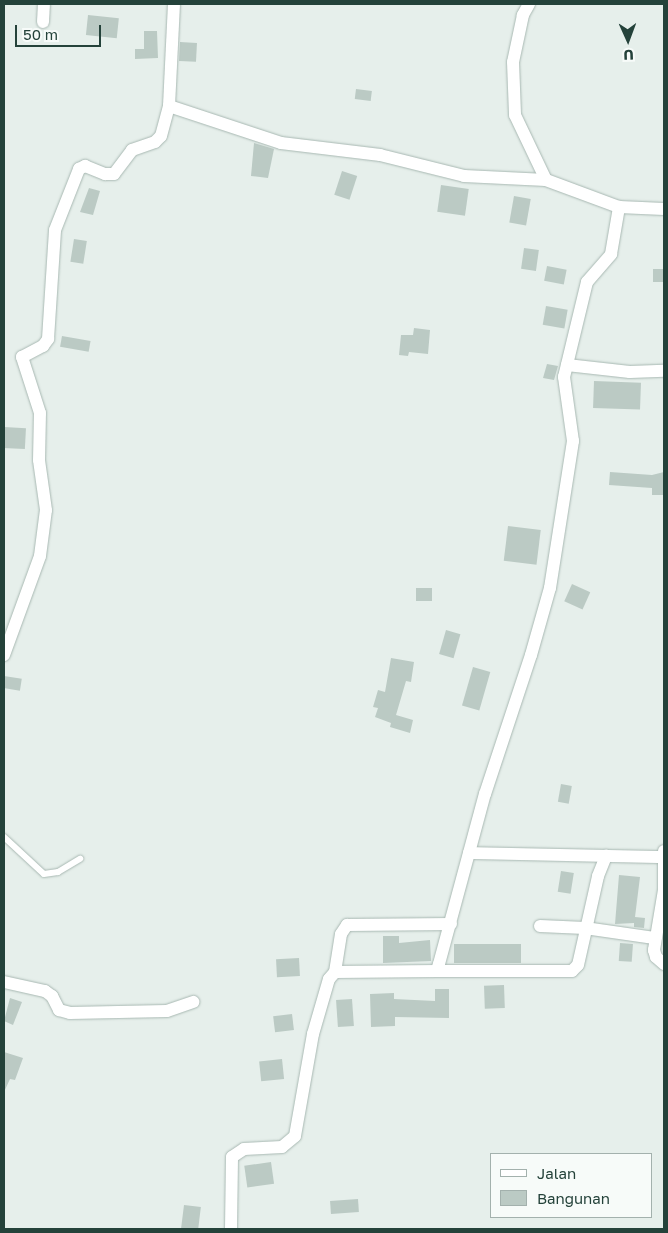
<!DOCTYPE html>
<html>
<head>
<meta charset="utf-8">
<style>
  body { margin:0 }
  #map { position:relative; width:668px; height:1233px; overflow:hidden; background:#e6efeb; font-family:"Golos Text",sans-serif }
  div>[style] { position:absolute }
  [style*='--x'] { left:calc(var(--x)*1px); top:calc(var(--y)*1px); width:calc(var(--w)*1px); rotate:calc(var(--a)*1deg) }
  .building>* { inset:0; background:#bbcac4; transform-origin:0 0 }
  .roads { filter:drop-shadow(0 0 1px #a8b8b2) drop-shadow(0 0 1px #a8b8b2) }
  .service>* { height:6px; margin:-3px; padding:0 3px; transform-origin:3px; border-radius:3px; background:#fff }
  .minor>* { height:12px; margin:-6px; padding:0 6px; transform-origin:6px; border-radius:6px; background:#fff }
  span { translate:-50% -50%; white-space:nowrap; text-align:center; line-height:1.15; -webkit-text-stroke:4px #f7fbf9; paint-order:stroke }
  .frame { position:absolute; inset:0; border:5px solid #24423a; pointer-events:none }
  .legend { position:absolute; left:490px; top:1153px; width:162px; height:65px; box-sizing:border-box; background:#f7fbf9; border:1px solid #a3b1ad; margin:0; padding:6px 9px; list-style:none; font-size:15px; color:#24423a }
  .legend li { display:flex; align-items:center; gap:10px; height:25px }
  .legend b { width:25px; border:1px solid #a3b1ad }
  .north { position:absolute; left:603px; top:15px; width:50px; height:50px; -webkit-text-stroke:4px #f7fbf9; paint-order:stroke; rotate:178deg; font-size:14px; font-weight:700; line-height:20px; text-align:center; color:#24423a }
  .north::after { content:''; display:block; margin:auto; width:18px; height:22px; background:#24423a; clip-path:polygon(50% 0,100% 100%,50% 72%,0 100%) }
  .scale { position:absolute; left:15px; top:25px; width:86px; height:22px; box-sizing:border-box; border:2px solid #24423a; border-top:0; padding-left:6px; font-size:15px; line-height:18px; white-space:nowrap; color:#24423a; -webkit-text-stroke:4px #f7fbf9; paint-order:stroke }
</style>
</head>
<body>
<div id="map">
  <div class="building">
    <div style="left:88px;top:15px;width:31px;height:20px;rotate:6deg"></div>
    <div style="clip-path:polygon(144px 31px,157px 31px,158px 58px,135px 59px,135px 49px,144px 49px)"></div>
    <div style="left:180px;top:42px;width:17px;height:19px;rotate:3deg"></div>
    <div style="left:356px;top:89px;width:16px;height:10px;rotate:7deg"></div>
    <div style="clip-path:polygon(254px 143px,274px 149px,268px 178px,251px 176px)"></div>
    <div style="left:342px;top:171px;width:16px;height:25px;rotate:18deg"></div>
    <div style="left:441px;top:185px;width:28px;height:27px;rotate:8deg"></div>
    <div style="clip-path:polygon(89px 188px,100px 191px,93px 215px,80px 212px)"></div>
    <div style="left:514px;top:196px;width:17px;height:27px;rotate:10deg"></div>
    <div style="left:74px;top:239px;width:13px;height:23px;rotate:9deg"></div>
    <div style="left:524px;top:248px;width:15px;height:21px;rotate:8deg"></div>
    <div style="left:547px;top:266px;width:20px;height:15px;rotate:11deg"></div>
    <div style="left:653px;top:269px;width:11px;height:13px"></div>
    <div style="left:546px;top:306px;width:22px;height:19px;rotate:10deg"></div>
    <div style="clip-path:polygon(414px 328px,430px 330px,428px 354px,409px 352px,408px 356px,399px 355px,401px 335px,413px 335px)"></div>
    <div style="left:62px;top:336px;width:29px;height:11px;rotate:10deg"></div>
    <div style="clip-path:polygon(547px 364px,558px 366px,554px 380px,543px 378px)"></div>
    <div style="left:594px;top:381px;width:47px;height:27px;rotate:2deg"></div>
    <div style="left:4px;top:427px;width:22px;height:21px;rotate:3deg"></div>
    <div style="clip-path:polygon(610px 472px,652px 475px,664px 472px,664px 495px,652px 495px,652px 488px,609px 485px)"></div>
    <div style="left:508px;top:526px;width:33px;height:35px;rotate:7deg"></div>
    <div style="left:572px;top:584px;width:20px;height:19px;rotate:24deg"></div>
    <div style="left:416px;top:588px;width:16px;height:13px"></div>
    <div style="left:446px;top:630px;width:15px;height:25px;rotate:16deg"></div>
    <div style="clip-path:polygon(391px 658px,414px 662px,411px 682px,406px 681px,396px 715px,413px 720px,410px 733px,390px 727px,391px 723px,375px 717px,378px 708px,373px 707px,378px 690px,385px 692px)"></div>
    <div style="left:473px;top:667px;width:18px;height:40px;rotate:16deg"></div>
    <div style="left:4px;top:676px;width:18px;height:12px;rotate:9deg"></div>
    <div style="left:561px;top:784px;width:11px;height:18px;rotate:10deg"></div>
    <div style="left:561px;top:871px;width:13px;height:21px;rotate:9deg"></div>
    <div style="clip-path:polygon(619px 875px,640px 877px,635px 917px,645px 918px,644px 928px,634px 927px,634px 923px,615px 924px)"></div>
    <div style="clip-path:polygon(383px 936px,399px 936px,399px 943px,430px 940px,431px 961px,383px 963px)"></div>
    <div style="left:620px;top:943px;width:13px;height:18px;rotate:4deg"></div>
    <div style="left:521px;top:944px;width:19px;height:67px;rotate:90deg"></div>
    <div style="left:299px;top:958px;width:18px;height:23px;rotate:87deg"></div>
    <div style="left:504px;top:985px;width:23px;height:20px;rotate:88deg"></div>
    <div style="clip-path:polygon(435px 989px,449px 989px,449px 1018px,395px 1017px,395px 1026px,371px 1027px,370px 994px,394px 993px,394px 999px,435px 1001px)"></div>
    <div style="clip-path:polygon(10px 998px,22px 1002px,13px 1025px,4px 1021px)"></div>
    <div style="left:352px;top:999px;width:27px;height:16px;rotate:86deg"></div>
    <div style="left:292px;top:1014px;width:16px;height:19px;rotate:83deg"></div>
    <div style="clip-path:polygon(4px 1052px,23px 1058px,15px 1080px,10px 1079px,4px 1092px)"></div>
    <div style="left:282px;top:1059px;width:20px;height:23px;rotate:84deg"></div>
    <div style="left:271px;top:1162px;width:22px;height:27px;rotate:82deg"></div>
    <div style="left:358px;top:1199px;width:13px;height:28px;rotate:86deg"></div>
    <div style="left:184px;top:1205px;width:17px;height:24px;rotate:7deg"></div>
  </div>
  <div class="roads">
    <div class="service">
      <div style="--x:4;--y:837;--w:54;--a:42.8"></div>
      <div style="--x:44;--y:874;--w:14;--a:-8"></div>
      <div style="--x:58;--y:872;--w:26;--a:-31"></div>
    </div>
    <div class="minor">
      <div style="--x:529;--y:4;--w:13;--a:119"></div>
      <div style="--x:523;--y:15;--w:48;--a:102"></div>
      <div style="--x:513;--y:62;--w:53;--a:87.8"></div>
      <div style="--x:515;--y:115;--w:72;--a:64.5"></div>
      <div style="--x:43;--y:22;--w:18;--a:-87"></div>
      <div style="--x:169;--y:106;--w:118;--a:18.3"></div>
      <div style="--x:281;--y:143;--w:100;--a:6.9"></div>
      <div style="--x:380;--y:155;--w:87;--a:14"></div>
      <div style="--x:464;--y:176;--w:82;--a:2.8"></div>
      <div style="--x:546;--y:180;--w:78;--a:20.3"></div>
      <div style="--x:619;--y:207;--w:45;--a:2.5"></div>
      <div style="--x:567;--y:365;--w:63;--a:6.3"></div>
      <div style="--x:630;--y:372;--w:34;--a:-2"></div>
      <div style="--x:4;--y:655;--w:105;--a:-70"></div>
      <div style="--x:40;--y:556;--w:46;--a:-82.6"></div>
      <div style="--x:46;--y:510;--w:50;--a:-98"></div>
      <div style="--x:39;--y:460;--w:47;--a:-88.8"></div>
      <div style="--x:40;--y:413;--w:59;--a:-107.8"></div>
      <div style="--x:22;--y:357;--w:24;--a:-28"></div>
      <div style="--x:43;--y:346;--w:9;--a:-54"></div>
      <div style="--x:48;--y:339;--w:109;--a:-86.3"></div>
      <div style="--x:55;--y:230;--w:66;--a:-68.5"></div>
      <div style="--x:79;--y:169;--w:7;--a:-27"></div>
      <div style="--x:85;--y:166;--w:22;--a:22"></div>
      <div style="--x:105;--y:174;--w:9;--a:0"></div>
      <div style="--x:114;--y:174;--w:30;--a:-53"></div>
      <div style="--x:132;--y:150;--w:24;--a:-19"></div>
      <div style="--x:155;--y:142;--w:8;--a:-45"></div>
      <div style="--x:161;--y:136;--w:31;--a:-75"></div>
      <div style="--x:169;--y:106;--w:102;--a:-87.2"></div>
      <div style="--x:664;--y:851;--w:39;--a:90"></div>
      <div style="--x:664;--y:890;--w:61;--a:99.5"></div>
      <div style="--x:654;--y:950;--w:7;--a:74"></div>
      <div style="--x:656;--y:957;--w:11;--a:41"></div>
      <div style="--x:469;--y:853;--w:194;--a:1.2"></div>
      <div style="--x:540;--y:926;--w:45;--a:2.5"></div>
      <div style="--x:585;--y:928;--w:70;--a:8.2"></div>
      <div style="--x:437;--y:971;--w:135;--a:0"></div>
      <div style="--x:572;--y:971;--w:8;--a:-45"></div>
      <div style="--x:578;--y:965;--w:91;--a:-77.3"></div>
      <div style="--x:598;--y:876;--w:22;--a:-68"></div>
      <div style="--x:335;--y:972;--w:38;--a:-81"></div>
      <div style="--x:341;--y:934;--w:11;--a:-56"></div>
      <div style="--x:347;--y:925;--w:104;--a:-0.6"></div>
      <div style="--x:4;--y:982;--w:42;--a:12.4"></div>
      <div style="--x:45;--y:991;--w:9;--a:36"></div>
      <div style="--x:52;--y:996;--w:16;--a:63"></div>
      <div style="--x:59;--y:1010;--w:11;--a:15"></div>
      <div style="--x:70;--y:1013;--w:97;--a:-1.2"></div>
      <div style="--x:167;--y:1011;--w:28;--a:-19"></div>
      <div style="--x:231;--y:1229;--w:72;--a:-89.2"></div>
      <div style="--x:232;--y:1157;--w:14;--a:-34"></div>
      <div style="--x:244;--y:1149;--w:38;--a:-3"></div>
      <div style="--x:282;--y:1147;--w:17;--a:-40"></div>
      <div style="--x:295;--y:1136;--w:104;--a:-80"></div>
      <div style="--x:313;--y:1034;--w:57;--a:-73.8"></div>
      <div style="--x:329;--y:979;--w:9;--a:-49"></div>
      <div style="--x:335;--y:972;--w:102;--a:-0.6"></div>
      <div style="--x:437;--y:971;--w:7;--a:-74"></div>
      <div style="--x:439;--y:964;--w:176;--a:-74.9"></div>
      <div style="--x:485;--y:794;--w:146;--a:-71.7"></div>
      <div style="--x:531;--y:655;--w:70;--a:-74.2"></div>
      <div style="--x:550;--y:588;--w:149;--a:-81.1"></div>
      <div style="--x:573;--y:441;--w:65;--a:-98"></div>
      <div style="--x:564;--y:377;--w:98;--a:-76.4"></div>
      <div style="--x:587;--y:282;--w:37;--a:-49"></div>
      <div style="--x:611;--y:254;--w:48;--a:-80.3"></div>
    </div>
  </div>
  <div class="frame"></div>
  <ul class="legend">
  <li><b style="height:6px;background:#fff"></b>Jalan</li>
  <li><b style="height:14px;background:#bbcac4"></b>Bangunan</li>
  </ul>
  <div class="north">U</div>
  <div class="scale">50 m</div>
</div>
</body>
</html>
